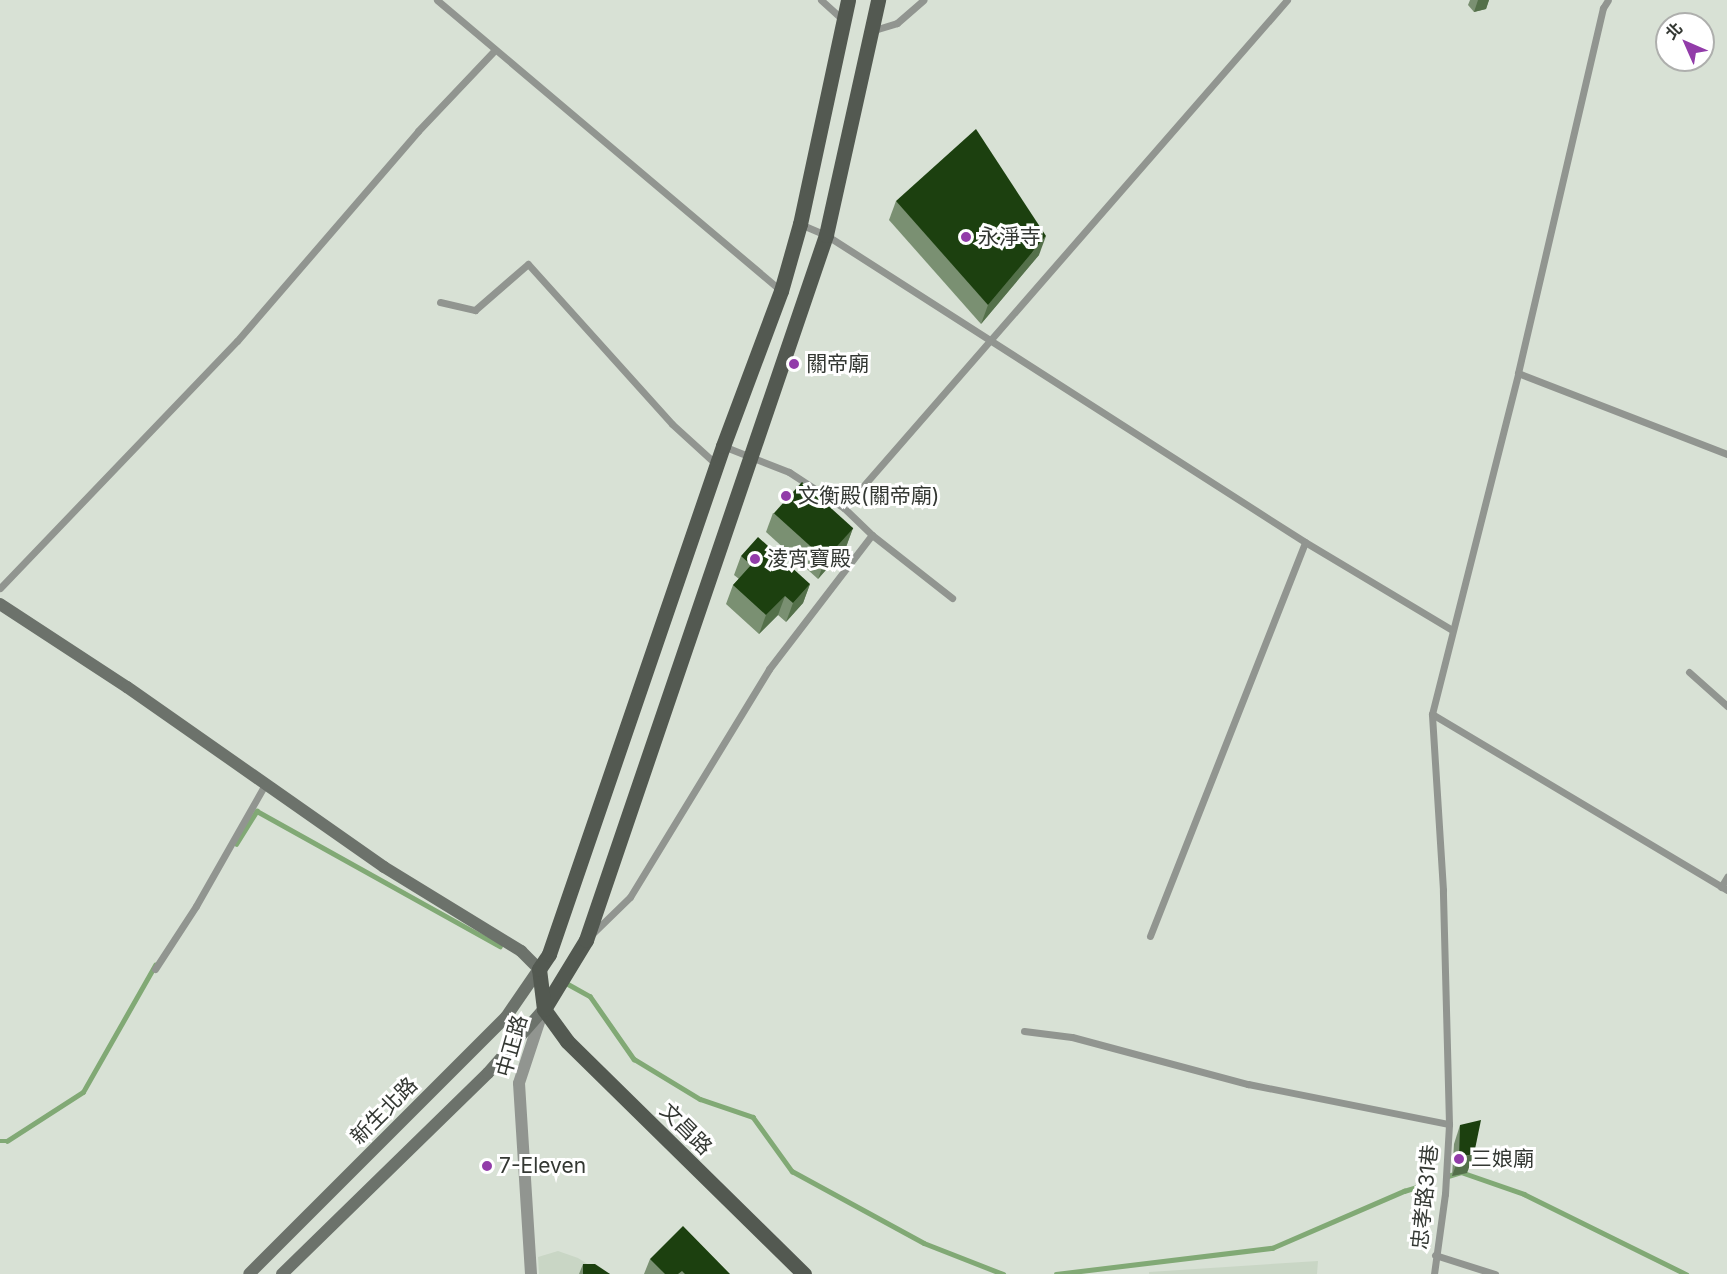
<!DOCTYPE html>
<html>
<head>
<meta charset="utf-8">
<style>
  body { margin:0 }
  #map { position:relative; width:1727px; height:1274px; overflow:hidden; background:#d8e1d5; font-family:Inter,"Noto Sans TC",sans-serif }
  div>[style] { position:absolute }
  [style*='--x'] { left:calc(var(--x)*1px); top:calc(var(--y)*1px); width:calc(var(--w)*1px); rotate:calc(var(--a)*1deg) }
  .built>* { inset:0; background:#c9d6c5 }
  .stream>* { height:4.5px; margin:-2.25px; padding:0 2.25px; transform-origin:2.25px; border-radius:2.25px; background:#81a975 }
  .lane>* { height:7px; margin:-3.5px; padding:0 3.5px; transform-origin:3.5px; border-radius:3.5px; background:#919590 }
  .street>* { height:12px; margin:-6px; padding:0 6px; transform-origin:6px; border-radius:6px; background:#919590 }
  .secondary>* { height:12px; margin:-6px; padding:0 6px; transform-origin:6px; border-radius:6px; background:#6c726b }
  .primary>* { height:15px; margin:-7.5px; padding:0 7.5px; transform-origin:7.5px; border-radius:7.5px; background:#535951 }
  .wall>* { inset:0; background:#7a9072 }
  .shaded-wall>* { inset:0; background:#54704a }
  .building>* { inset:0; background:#1c400f; transform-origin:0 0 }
  .dots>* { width:16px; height:16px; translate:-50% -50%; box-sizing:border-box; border:3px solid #fff; border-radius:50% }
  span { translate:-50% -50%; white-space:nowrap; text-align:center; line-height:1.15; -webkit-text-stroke:6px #fff; paint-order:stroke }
  .poi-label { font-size:21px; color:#343833 }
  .left { translate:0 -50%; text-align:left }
  .street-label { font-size:21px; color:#343833 }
  .north { position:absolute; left:1655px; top:12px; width:60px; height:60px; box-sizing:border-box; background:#fff; border:2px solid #aeafad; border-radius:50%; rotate:315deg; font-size:16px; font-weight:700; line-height:24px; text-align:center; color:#343833 }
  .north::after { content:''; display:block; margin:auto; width:21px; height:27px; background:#923ca9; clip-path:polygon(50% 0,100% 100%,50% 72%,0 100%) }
</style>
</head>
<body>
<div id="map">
  <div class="built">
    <div style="clip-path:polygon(558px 1251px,578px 1258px,603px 1274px,539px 1274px,538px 1257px)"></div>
    <div style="clip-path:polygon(1318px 1261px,1317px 1274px,1149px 1274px,1149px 1272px)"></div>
  </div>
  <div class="stream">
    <div style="--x:236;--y:844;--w:39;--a:-58"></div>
    <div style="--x:257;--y:811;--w:278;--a:29.1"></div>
    <div style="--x:568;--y:984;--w:25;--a:29"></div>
    <div style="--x:590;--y:996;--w:77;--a:55.1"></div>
    <div style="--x:634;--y:1059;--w:77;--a:31.2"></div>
    <div style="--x:700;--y:1099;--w:56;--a:18.8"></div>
    <div style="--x:753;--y:1117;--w:67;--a:54.2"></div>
    <div style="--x:792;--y:1171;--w:150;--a:28.6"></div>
    <div style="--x:924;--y:1243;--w:85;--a:21.4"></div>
    <div style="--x:0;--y:1141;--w:7;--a:0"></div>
    <div style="--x:7;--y:1141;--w:90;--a:-32.8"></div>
    <div style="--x:83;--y:1092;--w:146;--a:-60.4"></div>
    <div style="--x:1448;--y:1176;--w:14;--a:-17"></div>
    <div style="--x:1461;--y:1172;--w:67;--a:19.2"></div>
    <div style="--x:1524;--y:1194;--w:181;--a:26.3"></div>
    <div style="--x:1056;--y:1274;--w:218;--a:-6.9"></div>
    <div style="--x:1272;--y:1248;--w:144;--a:-23.4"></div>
    <div style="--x:1404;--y:1191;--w:27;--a:-17"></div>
  </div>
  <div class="lane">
    <div style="--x:437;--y:0;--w:451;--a:40.2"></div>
    <div style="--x:821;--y:0;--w:30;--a:42"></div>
    <div style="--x:871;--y:31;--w:27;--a:-17"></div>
    <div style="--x:897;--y:23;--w:35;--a:-41"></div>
    <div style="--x:800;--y:224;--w:28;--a:23"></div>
    <div style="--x:826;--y:235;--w:569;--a:32.66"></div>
    <div style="--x:1305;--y:542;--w:171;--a:30.9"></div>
    <div style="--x:440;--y:302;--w:36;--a:13"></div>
    <div style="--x:475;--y:310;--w:70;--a:-41"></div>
    <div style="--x:528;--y:264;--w:215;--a:48"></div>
    <div style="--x:672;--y:424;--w:61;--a:42.3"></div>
    <div style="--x:1518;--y:373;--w:224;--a:21.2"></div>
    <div style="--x:723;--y:446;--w:71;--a:21.5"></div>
    <div style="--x:789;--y:472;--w:66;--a:33.2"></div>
    <div style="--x:844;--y:508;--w:39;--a:44"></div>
    <div style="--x:872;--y:535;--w:102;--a:38.2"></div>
    <div style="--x:844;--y:508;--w:674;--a:-48.91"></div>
    <div style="--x:0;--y:588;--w:342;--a:-46.2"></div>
    <div style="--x:237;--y:341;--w:277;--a:-49.2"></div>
    <div style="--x:418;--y:131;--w:112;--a:-46.5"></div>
    <div style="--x:1689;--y:672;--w:51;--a:41.8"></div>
    <div style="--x:1432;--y:714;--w:344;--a:30.8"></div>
    <div style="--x:1721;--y:887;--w:12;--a:-59"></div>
    <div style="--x:592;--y:934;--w:53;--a:-44.2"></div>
    <div style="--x:630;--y:897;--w:267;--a:-58.6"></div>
    <div style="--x:769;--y:669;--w:169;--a:-52.5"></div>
    <div style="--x:1150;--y:936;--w:423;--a:-68.5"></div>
    <div style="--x:155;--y:969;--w:75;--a:-56.9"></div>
    <div style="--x:196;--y:906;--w:142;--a:-60.4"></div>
    <div style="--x:1024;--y:1031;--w:48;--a:7.1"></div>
    <div style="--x:1072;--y:1037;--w:182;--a:15"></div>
    <div style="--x:1248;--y:1084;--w:205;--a:11.3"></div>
    <div style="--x:1435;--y:1255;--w:63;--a:17.6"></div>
    <div style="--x:1434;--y:1274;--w:81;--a:-82.2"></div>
    <div style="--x:1445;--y:1194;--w:70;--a:-86.7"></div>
    <div style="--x:1449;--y:1124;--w:234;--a:-91.5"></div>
    <div style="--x:1443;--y:890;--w:176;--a:-93.6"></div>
    <div style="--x:1432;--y:714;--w:352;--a:-75.8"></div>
    <div style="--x:1518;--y:373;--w:375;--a:-76.9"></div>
    <div style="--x:1603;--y:8;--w:9;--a:-58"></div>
  </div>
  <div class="street">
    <div style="--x:531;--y:1274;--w:191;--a:-93.6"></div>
    <div style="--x:519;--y:1083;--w:77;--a:-71.8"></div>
  </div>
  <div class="secondary">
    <div style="--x:0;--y:604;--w:152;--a:33.2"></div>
    <div style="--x:127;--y:687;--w:314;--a:35"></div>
    <div style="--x:384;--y:867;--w:161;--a:31.5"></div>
    <div style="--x:521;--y:951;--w:25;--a:45"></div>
    <div style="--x:539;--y:969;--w:58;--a:124.5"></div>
    <div style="--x:506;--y:1017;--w:363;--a:135"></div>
    <div style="--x:282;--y:1274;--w:288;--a:-44.3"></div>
    <div style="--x:488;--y:1073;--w:85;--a:-48.8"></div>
  </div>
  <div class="primary">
    <div style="--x:544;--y:1009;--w:81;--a:-58.7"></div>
    <div style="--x:586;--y:940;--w:745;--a:-71.2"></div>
    <div style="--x:826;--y:235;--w:241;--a:-77.5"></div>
    <div style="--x:804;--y:1274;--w:332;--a:-135.5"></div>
    <div style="--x:567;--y:1041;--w:39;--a:-126"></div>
    <div style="--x:544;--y:1009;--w:40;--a:-97.1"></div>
    <div style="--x:539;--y:969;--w:18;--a:-56"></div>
    <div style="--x:549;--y:954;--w:537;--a:-71.09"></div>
    <div style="--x:723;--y:446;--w:165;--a:-69.5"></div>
    <div style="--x:781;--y:291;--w:70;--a:-74.2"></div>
    <div style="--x:800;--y:224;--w:229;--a:-77.9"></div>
  </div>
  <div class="wall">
    <div style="clip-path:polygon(1470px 0,1489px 0,1486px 9px,1474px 12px,1468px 5px)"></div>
    <div style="clip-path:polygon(896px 201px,1039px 255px,981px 324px,889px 220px)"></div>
    <div style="clip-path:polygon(773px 513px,853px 528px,846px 547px,818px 579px,766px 532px)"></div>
    <div style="clip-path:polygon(741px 556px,810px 584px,803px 603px,786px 622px,778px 615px,759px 634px,726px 604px,733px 585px,739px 579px,734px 575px)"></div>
    <div style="clip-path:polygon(1460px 1125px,1467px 1173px,1452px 1176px,1454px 1144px)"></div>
    <div style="clip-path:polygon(650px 1259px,730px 1274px,644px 1274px)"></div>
    <div style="clip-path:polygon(583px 1264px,610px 1274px,579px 1274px)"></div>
  </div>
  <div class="shaded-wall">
    <div style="clip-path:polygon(1478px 0,1489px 0,1486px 9px,1474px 12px)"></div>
    <div style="clip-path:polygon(1046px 236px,1039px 255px,981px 324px,988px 305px)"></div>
    <div style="clip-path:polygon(853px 528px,846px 547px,818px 579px,825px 560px)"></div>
    <div style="clip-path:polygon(810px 584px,803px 603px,786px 622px,793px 603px)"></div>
    <div style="clip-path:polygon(785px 596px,778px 615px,759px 634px,766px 615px)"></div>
    <div style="clip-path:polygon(1474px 1154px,1467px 1173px,1452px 1176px,1459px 1157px)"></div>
  </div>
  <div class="building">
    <div style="clip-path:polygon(976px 129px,1046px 236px,988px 305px,896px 201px)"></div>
    <div style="left:802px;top:482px;width:69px;height:42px;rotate:42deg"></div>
    <div style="clip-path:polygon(758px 537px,810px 584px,793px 603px,785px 596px,766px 615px,733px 585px,751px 565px,741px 556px)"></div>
    <div style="clip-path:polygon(1481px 1120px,1474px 1154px,1459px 1157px,1460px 1125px)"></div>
    <div style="clip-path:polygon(683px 1226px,730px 1274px,685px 1274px,682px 1271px,678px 1274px,665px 1274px,650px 1259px)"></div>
    <div style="clip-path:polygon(583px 1264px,595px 1264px,610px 1274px,583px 1274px)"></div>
  </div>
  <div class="dots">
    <div style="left:966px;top:237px;background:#923ca9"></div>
    <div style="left:794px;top:364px;background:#923ca9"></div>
    <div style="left:786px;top:496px;background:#923ca9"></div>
    <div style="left:755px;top:559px;background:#923ca9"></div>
    <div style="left:1459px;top:1159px;background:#923ca9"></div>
    <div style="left:487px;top:1166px;background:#923ca9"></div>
  </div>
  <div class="poi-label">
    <span class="left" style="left:978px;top:237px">永淨寺</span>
    <span class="left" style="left:806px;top:364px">關帝廟</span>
    <span class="left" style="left:798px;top:496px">文衡殿(關帝廟)</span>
    <span class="left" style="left:767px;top:559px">淩宵寶殿</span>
    <span class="left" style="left:1471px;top:1159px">三娘廟</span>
    <span class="left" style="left:499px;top:1166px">7-Eleven</span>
  </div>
  <div class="street-label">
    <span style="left:512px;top:1046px;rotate:-74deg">中正路</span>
    <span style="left:384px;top:1111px;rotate:-45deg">新生北路</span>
    <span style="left:686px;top:1129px;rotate:45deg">文昌路</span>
    <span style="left:1425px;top:1197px;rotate:-84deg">忠孝路31巷</span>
  </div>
  <div class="north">北</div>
</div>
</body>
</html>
